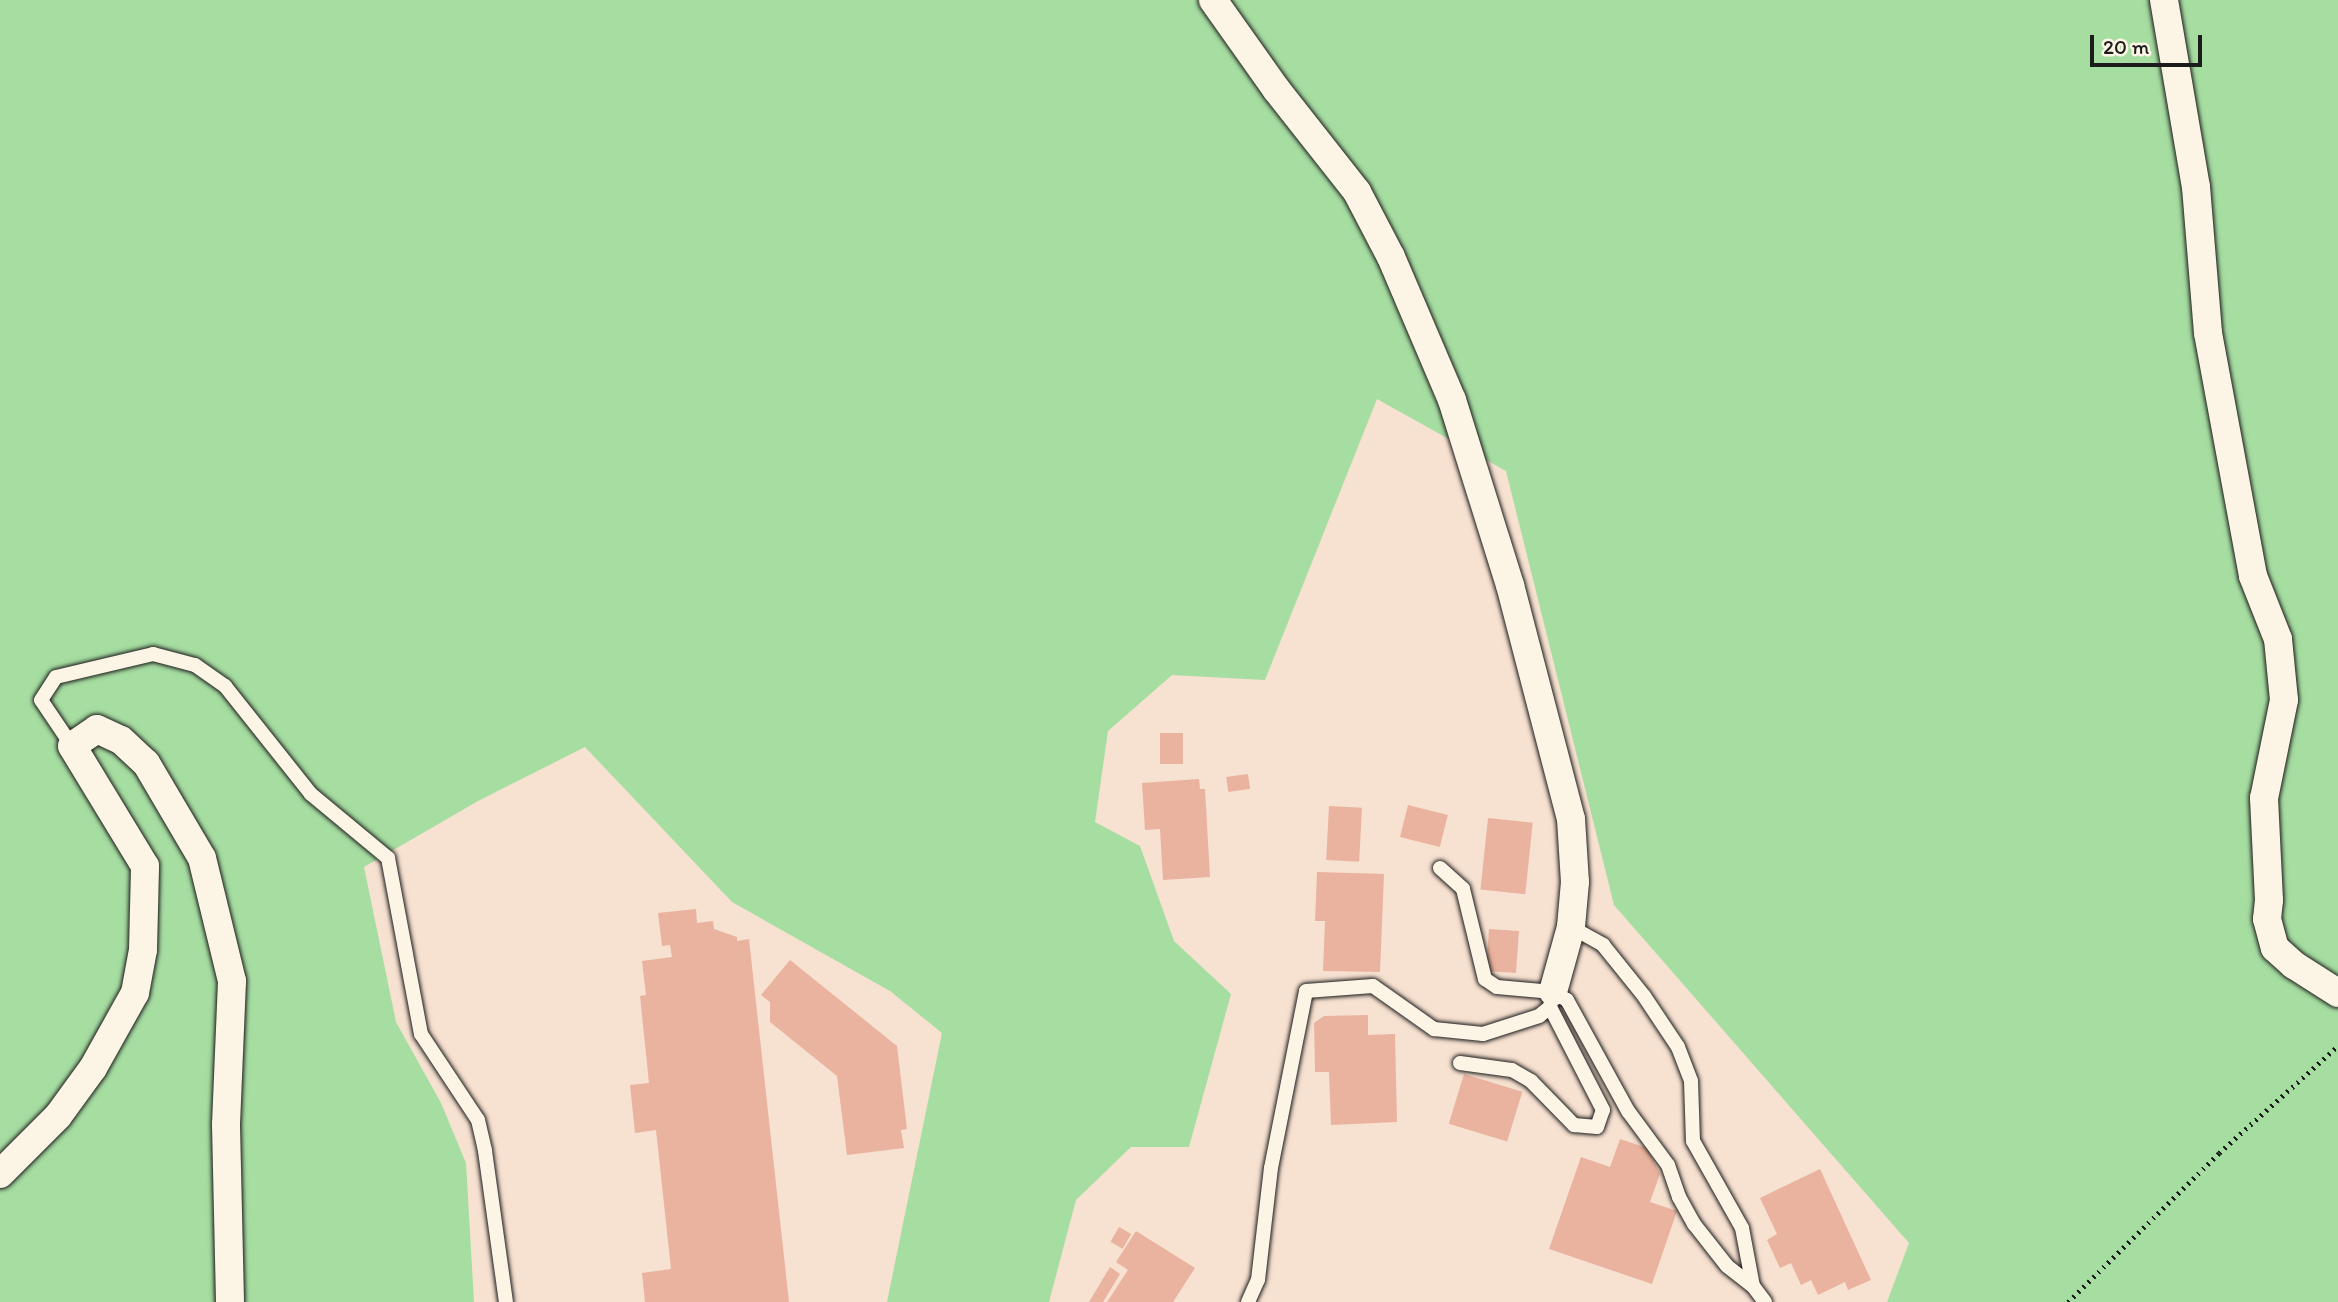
<!DOCTYPE html>
<html>
<head>
<meta charset="utf-8">
<style>
  body { margin:0 }
  #map { position:relative; width:2338px; height:1302px; overflow:hidden; background:#f7e1d0; font-family:Itim,sans-serif }
  div>[style] { position:absolute }
  [style*='--x'] { left:calc(var(--x)*1px); top:calc(var(--y)*1px); width:calc(var(--w)*1px); rotate:calc(var(--a)*1deg) }
  .green>* { inset:0; background:#a6dda1 }
  .building>* { inset:0; background:#eab39f; transform-origin:0 0 }
  .path>* { height:4.5px; margin-top:-2.25px; transform-origin:0; background:repeating-linear-gradient(90deg,#1c1c1c 0 2px,transparent 0 7px) }
  .roads { filter:drop-shadow(0 0 2px #1c1c1c) drop-shadow(0 0 2px #1c1c1c) }
  .service>* { height:14px; margin:-7px; padding:0 7px; transform-origin:7px; border-radius:7px; background:#fcf5e5 }
  .minor>* { height:28px; margin:-14px; padding:0 14px; transform-origin:14px; border-radius:14px; background:#fcf5e5 }
  span { translate:-50% -50%; white-space:nowrap; text-align:center; line-height:1.15; -webkit-text-stroke:5px #fcf5e5; paint-order:stroke }
  .scale { position:absolute; left:2090px; top:35px; width:112px; height:32px; box-sizing:border-box; border:4px solid #1c1c1c; border-top:0; padding-left:9px; font-size:21px; line-height:24px; white-space:nowrap; color:#1c1c1c; -webkit-text-stroke:5px #fcf5e5; paint-order:stroke }
</style>
</head>
<body>
<div id="map">
  <div class="green">
    <div style="clip-path:polygon(0 0,2338px 0,2338px 1302px,1887px 1302px,1909px 1243px,1614px 905px,1506px 471px,1377px 399px,1265px 680px,1172px 675px,1108px 731px,1095px 822px,1140px 846px,1174px 941px,1231px 994px,1189px 1147px,1131px 1147px,1076px 1200px,1049px 1302px,887px 1302px,942px 1033px,890px 991px,732px 902px,585px 747px,478px 801px,364px 867px,396px 1022px,441px 1103px,466px 1163px,474px 1302px,0 1302px)"></div>
  </div>
  <div class="building">
    <div style="left:1160px;top:733px;width:23px;height:31px"></div>
    <div style="left:1248px;top:774px;width:15px;height:22px;rotate:82deg"></div>
    <div style="clip-path:polygon(1199px 779px,1200px 789px,1205px 789px,1210px 877px,1163px 880px,1160px 829px,1145px 830px,1142px 783px)"></div>
    <div style="left:1408px;top:805px;width:41px;height:33px;rotate:14deg"></div>
    <div style="left:1329px;top:806px;width:33px;height:54px;rotate:3deg"></div>
    <div style="left:1488px;top:818px;width:45px;height:72px;rotate:6deg"></div>
    <div style="clip-path:polygon(1317px 872px,1384px 874px,1380px 972px,1323px 971px,1325px 921px,1315px 921px)"></div>
    <div style="clip-path:polygon(696px 909px,697px 923px,713px 921px,714px 929px,737px 937px,737px 941px,749px 939px,789px 1302px,645px 1302px,642px 1273px,671px 1269px,656px 1130px,635px 1133px,630px 1085px,649px 1083px,640px 996px,646px 995px,642px 961px,672px 957px,670px 945px,662px 946px,658px 913px)"></div>
    <div style="left:1489px;top:929px;width:30px;height:42px;rotate:4deg"></div>
    <div style="clip-path:polygon(790px 960px,897px 1046px,907px 1129px,901px 1130px,904px 1148px,847px 1155px,837px 1076px,770px 1022px,770px 1002px,761px 995px)"></div>
    <div style="clip-path:polygon(1368px 1015px,1368px 1035px,1395px 1034px,1397px 1122px,1331px 1125px,1329px 1072px,1315px 1072px,1314px 1023px,1324px 1016px)"></div>
    <div style="left:1464px;top:1074px;width:61px;height:52px;rotate:17deg"></div>
    <div style="clip-path:polygon(1620px 1139px,1647px 1148px,1660px 1174px,1650px 1202px,1677px 1211px,1652px 1284px,1549px 1249px,1581px 1157px,1610px 1167px)"></div>
    <div style="clip-path:polygon(1820px 1169px,1871px 1280px,1848px 1290px,1845px 1282px,1818px 1295px,1811px 1280px,1801px 1285px,1791px 1263px,1780px 1268px,1767px 1240px,1777px 1234px,1760px 1198px)"></div>
    <div style="left:1119px;top:1227px;width:14px;height:17px;rotate:30deg"></div>
    <div style="clip-path:polygon(1136px 1231px,1195px 1268px,1173px 1302px,1107px 1302px,1128px 1270px,1116px 1262px)"></div>
    <div style="clip-path:polygon(1110px 1267px,1120px 1274px,1103px 1302px,1089px 1302px)"></div>
  </div>
  <div class="path">
    <div style="--x:2068;--y:1302;--w:212;--a:-44.6"></div>
    <div style="--x:2219;--y:1153;--w:160;--a:-42"></div>
  </div>
  <div class="roads">
    <div class="service">
      <div style="--x:72;--y:746;--w:55;--a:-124"></div>
      <div style="--x:41;--y:700;--w:27;--a:-57"></div>
      <div style="--x:56;--y:677;--w:100;--a:-13.3"></div>
      <div style="--x:153;--y:654;--w:43;--a:14.7"></div>
      <div style="--x:195;--y:665;--w:37;--a:35"></div>
      <div style="--x:225;--y:686;--w:138;--a:51.5"></div>
      <div style="--x:311;--y:794;--w:100;--a:39.7"></div>
      <div style="--x:388;--y:858;--w:179;--a:79.4"></div>
      <div style="--x:421;--y:1034;--w:103;--a:56.5"></div>
      <div style="--x:478;--y:1120;--w:32;--a:77"></div>
      <div style="--x:485;--y:1151;--w:152;--a:82.1"></div>
      <div style="--x:1440;--y:868;--w:31;--a:42"></div>
      <div style="--x:1463;--y:889;--w:93;--a:76.3"></div>
      <div style="--x:1485;--y:979;--w:14;--a:34"></div>
      <div style="--x:1497;--y:987;--w:56;--a:5.1"></div>
      <div style="--x:1553;--y:992;--w:16;--a:30"></div>
      <div style="--x:1567;--y:1000;--w:127;--a:61.2"></div>
      <div style="--x:1628;--y:1111;--w:67;--a:53.5"></div>
      <div style="--x:1668;--y:1165;--w:34;--a:71"></div>
      <div style="--x:1679;--y:1197;--w:31;--a:61"></div>
      <div style="--x:1694;--y:1224;--w:53;--a:51.8"></div>
      <div style="--x:1727;--y:1266;--w:33;--a:38"></div>
      <div style="--x:1753;--y:1286;--w:20;--a:53"></div>
      <div style="--x:1571;--y:927;--w:37;--a:29"></div>
      <div style="--x:1603;--y:945;--w:65;--a:51.2"></div>
      <div style="--x:1644;--y:996;--w:61;--a:56.3"></div>
      <div style="--x:1678;--y:1047;--w:36;--a:69"></div>
      <div style="--x:1691;--y:1081;--w:60;--a:88.1"></div>
      <div style="--x:1693;--y:1141;--w:100;--a:60.6"></div>
      <div style="--x:1742;--y:1228;--w:59;--a:79.3"></div>
      <div style="--x:1460;--y:1063;--w:52;--a:7.7"></div>
      <div style="--x:1512;--y:1070;--w:22;--a:30"></div>
      <div style="--x:1531;--y:1081;--w:62;--a:45.7"></div>
      <div style="--x:1574;--y:1125;--w:23;--a:5"></div>
      <div style="--x:1597;--y:1127;--w:18;--a:-71"></div>
      <div style="--x:1603;--y:1110;--w:116;--a:-117.2"></div>
      <div style="--x:1248;--y:1302;--w:24;--a:-66"></div>
      <div style="--x:1258;--y:1280;--w:113;--a:-83.4"></div>
      <div style="--x:1271;--y:1168;--w:180;--a:-78.8"></div>
      <div style="--x:1306;--y:991;--w:67;--a:-4.3"></div>
      <div style="--x:1373;--y:986;--w:75;--a:35.2"></div>
      <div style="--x:1434;--y:1029;--w:49;--a:5.8"></div>
      <div style="--x:1483;--y:1034;--w:59;--a:-17.8"></div>
      <div style="--x:1539;--y:1016;--w:14;--a:-39"></div>
      <div style="--x:1550;--y:1007;--w:15;--a:-79"></div>
    </div>
    <div class="minor">
      <div style="--x:1213;--y:0;--w:109;--a:54.7"></div>
      <div style="--x:1276;--y:89;--w:131;--a:51.8"></div>
      <div style="--x:1357;--y:192;--w:73;--a:62.4"></div>
      <div style="--x:1391;--y:257;--w:155;--a:66.9"></div>
      <div style="--x:1452;--y:400;--w:194;--a:72.6"></div>
      <div style="--x:1510;--y:585;--w:242;--a:75.4"></div>
      <div style="--x:1571;--y:819;--w:63;--a:86.4"></div>
      <div style="--x:1575;--y:882;--w:45;--a:95.1"></div>
      <div style="--x:1571;--y:927;--w:67;--a:105.5"></div>
      <div style="--x:2164;--y:0;--w:190;--a:80.3"></div>
      <div style="--x:2196;--y:187;--w:146;--a:85.3"></div>
      <div style="--x:2208;--y:333;--w:247;--a:79.5"></div>
      <div style="--x:2253;--y:576;--w:68;--a:68.4"></div>
      <div style="--x:2278;--y:639;--w:61;--a:84.4"></div>
      <div style="--x:2284;--y:700;--w:100;--a:101.5"></div>
      <div style="--x:2264;--y:798;--w:102;--a:87.2"></div>
      <div style="--x:2269;--y:900;--w:19;--a:96"></div>
      <div style="--x:2267;--y:919;--w:30;--a:75"></div>
      <div style="--x:2275;--y:948;--w:25;--a:42"></div>
      <div style="--x:2294;--y:965;--w:52;--a:32.5"></div>
      <div style="--x:0;--y:1174;--w:82;--a:-45"></div>
      <div style="--x:58;--y:1116;--w:59;--a:-53.9"></div>
      <div style="--x:93;--y:1068;--w:86;--a:-60.8"></div>
      <div style="--x:135;--y:993;--w:44;--a:-79.5"></div>
      <div style="--x:143;--y:950;--w:84;--a:-88.6"></div>
      <div style="--x:145;--y:866;--w:140;--a:-121.3"></div>
      <div style="--x:72;--y:746;--w:30;--a:-34"></div>
      <div style="--x:97;--y:729;--w:26;--a:25"></div>
      <div style="--x:121;--y:740;--w:34;--a:43"></div>
      <div style="--x:146;--y:763;--w:110;--a:59.5"></div>
      <div style="--x:202;--y:858;--w:127;--a:76.3"></div>
      <div style="--x:232;--y:981;--w:144;--a:92.4"></div>
      <div style="--x:226;--y:1125;--w:177;--a:88.7"></div>
    </div>
  </div>
  <div class="scale">20 m</div>
</div>
</body>
</html>
